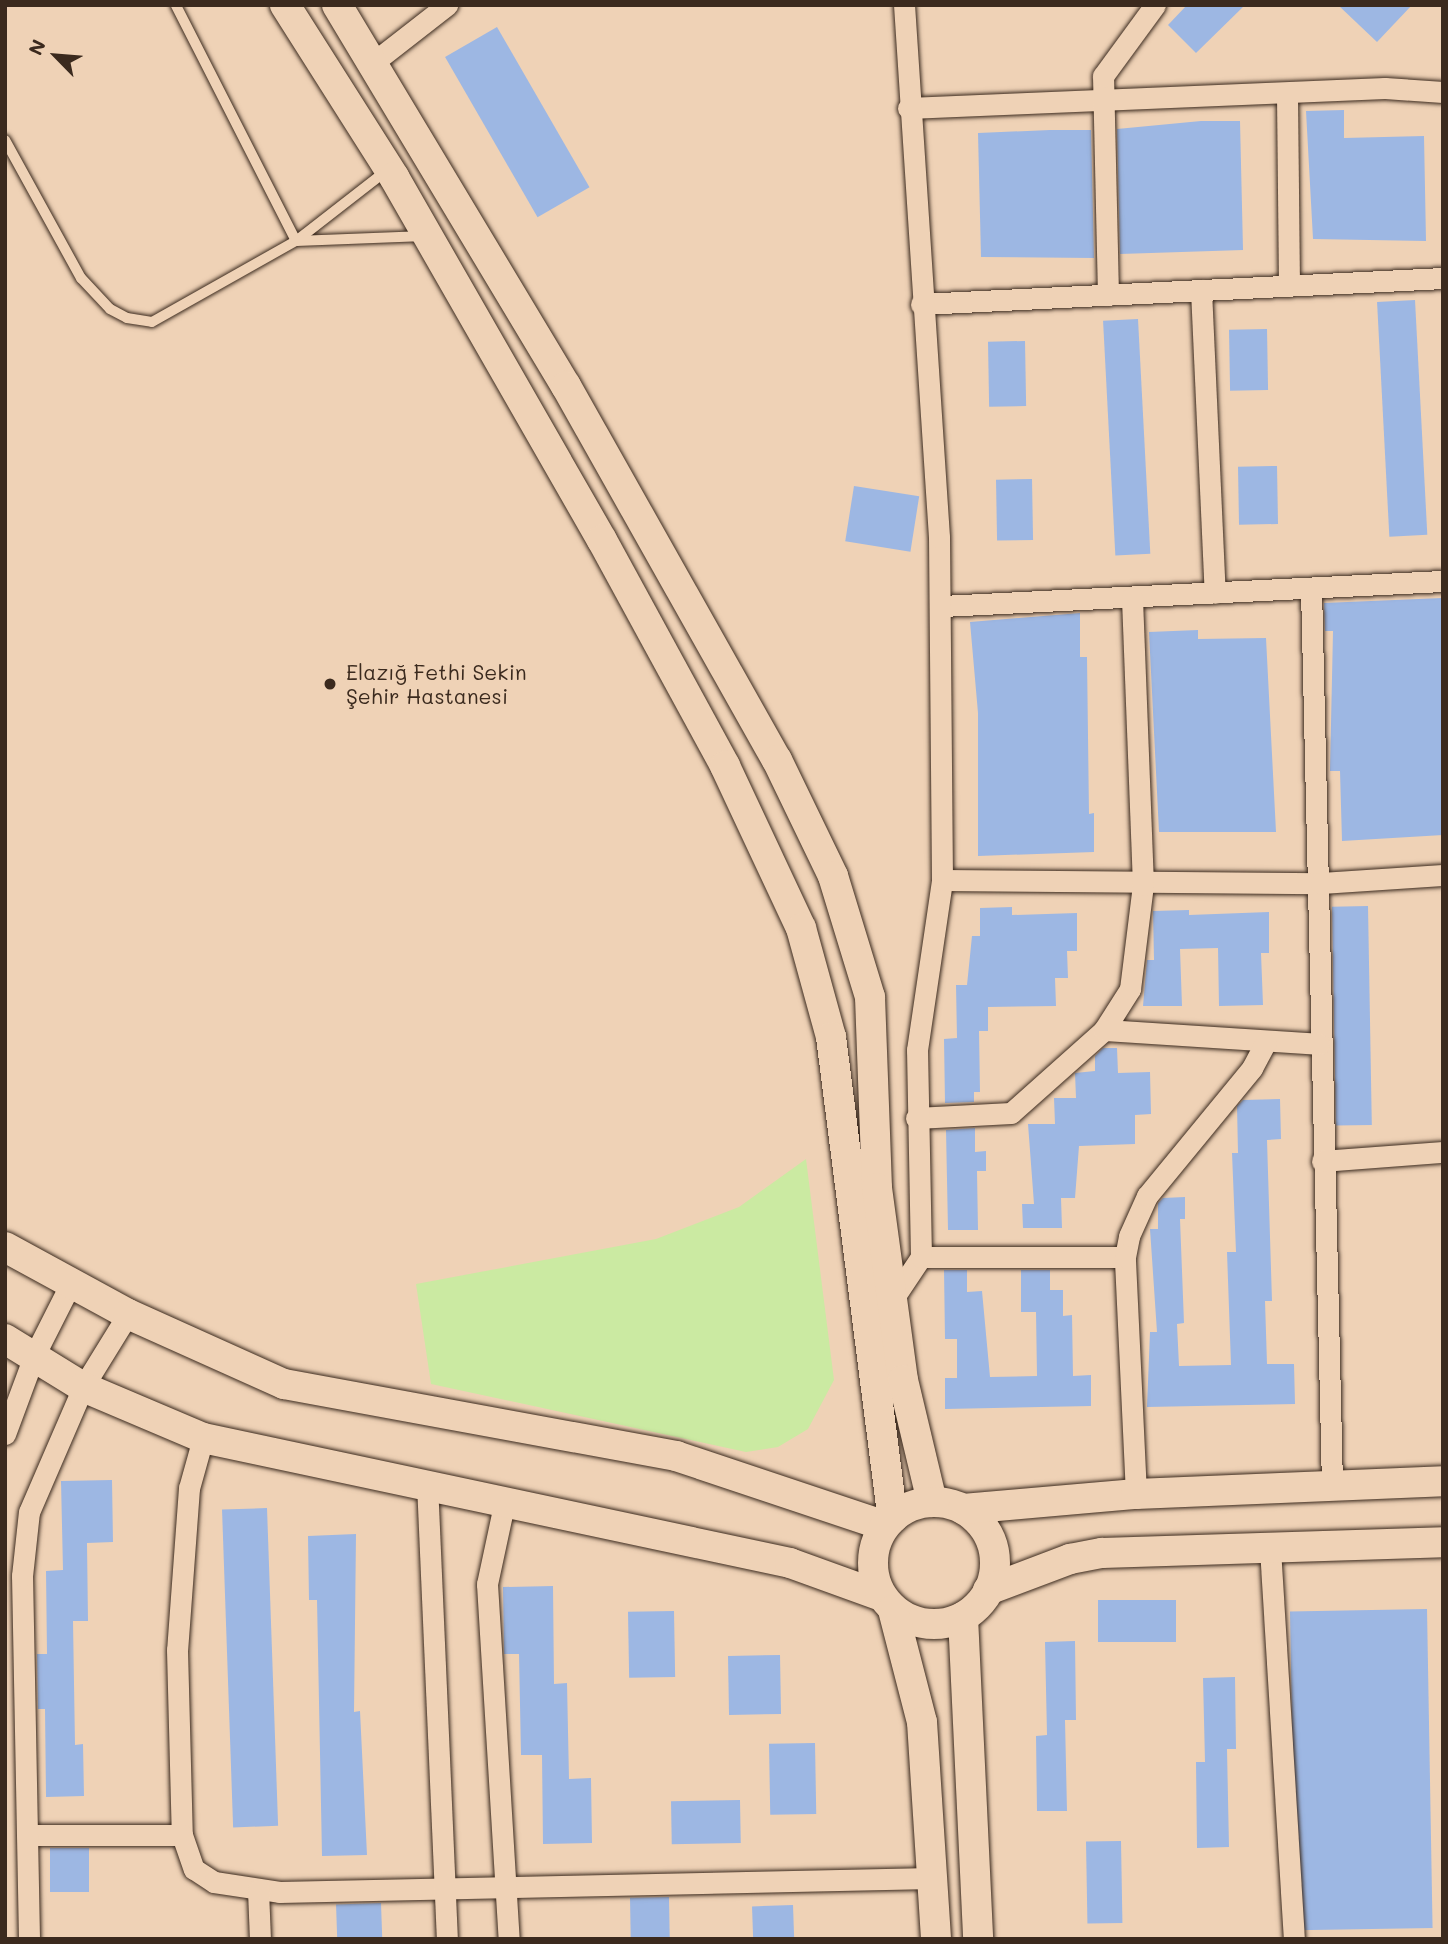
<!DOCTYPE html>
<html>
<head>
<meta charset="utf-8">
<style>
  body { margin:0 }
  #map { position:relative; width:1448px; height:1944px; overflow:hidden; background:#efd2b6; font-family:Mali,sans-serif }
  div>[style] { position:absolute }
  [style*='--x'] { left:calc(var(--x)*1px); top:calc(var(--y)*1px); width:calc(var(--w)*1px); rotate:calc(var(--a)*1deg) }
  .green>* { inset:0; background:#cbeaa2 }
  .building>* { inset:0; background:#9db7e3; transform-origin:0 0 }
  .roads { filter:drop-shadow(0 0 2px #3b2a1e) drop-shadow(0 0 2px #3b2a1e) }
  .lane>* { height:10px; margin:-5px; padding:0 5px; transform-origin:5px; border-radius:5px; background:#efd2b6 }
  .street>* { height:21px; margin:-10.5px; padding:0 10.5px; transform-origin:10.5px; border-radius:10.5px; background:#efd2b6 }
  .secondary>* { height:30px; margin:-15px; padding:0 15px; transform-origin:15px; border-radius:15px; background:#efd2b6 }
  .secondary>.ring { margin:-15px; padding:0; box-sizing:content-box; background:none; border:30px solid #efd2b6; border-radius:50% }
  .dots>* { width:19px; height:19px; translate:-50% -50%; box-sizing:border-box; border:4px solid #efd2b6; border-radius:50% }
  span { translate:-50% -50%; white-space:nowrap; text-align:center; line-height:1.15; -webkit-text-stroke:5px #efd2b6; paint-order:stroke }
  .poi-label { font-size:21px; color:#3b2a1e }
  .left { translate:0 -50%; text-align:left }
  .frame { position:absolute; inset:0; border:7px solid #3b2a1e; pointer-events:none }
  .north { position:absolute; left:21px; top:21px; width:70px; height:70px; -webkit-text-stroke:5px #efd2b6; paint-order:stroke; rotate:295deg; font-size:19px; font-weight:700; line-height:28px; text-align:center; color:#3b2a1e }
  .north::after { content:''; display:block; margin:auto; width:24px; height:32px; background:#3b2a1e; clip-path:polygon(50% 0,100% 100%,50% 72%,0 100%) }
</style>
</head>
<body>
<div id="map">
  <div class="green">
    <div style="clip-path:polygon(806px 1159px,834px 1380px,808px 1429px,778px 1447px,746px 1452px,431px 1384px,416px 1284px,656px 1239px,739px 1207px)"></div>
  </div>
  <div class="building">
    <div style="clip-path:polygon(1187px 5px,1245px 5px,1196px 53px,1168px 25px)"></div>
    <div style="clip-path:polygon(1338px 5px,1412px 5px,1377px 42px)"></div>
    <div style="left:497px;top:27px;width:185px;height:60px;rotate:60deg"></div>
    <div style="clip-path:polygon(1344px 110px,1344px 138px,1424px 136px,1426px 241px,1313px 239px,1306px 111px)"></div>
    <div style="clip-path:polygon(1201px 121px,1240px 121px,1243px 250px,1120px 254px,1117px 129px)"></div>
    <div style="clip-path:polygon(1050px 130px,1091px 130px,1094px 258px,981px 257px,978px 133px)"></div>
    <div style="left:1415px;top:300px;width:235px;height:38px;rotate:87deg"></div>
    <div style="left:1138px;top:319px;width:235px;height:35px;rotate:87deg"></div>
    <div style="left:1267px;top:329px;width:61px;height:38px;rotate:89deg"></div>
    <div style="left:1025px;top:341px;width:65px;height:37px;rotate:89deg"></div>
    <div style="left:1277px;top:466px;width:58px;height:39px;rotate:89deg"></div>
    <div style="left:1032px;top:479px;width:61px;height:36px;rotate:89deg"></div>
    <div style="left:854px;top:486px;width:66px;height:56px;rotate:9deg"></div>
    <div style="clip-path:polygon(1442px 598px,1443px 835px,1342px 841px,1340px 771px,1330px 771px,1333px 631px,1325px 631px,1324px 603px)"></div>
    <div style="clip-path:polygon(1080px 613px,1080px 657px,1087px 657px,1089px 814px,1094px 813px,1094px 852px,978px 856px,978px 713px,970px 622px)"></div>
    <div style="clip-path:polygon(1198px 630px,1198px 639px,1266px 638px,1276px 832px,1159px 832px,1149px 632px)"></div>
    <div style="left:1368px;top:906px;width:219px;height:36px;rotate:89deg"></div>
    <div style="clip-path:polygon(1012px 907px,1012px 915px,1077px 913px,1077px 951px,1067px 951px,1068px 978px,1055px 978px,1056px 1006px,988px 1007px,988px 1031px,979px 1031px,980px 1092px,974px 1092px,974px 1102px,945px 1103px,944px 1039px,957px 1038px,956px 985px,967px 985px,972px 936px,980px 936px,980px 908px)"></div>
    <div style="clip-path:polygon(1189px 910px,1189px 915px,1269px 912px,1269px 953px,1261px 953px,1263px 1005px,1219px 1006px,1218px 948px,1180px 949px,1182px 1006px,1143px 1006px,1147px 960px,1154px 960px,1153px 911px)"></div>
    <div style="clip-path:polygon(1103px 1048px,1117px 1048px,1118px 1073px,1150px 1072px,1151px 1114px,1135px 1115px,1135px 1144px,1079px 1146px,1075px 1198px,1061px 1198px,1062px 1228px,1023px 1228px,1022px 1204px,1034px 1204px,1028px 1124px,1055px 1124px,1054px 1098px,1076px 1098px,1075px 1073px,1095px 1071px,1095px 1056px)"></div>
    <div style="clip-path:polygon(1280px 1099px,1281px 1139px,1267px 1140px,1272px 1301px,1265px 1301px,1267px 1364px,1294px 1364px,1295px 1404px,1147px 1407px,1150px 1332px,1157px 1332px,1150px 1229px,1158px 1229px,1158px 1203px,1163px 1198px,1185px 1197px,1185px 1219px,1180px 1219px,1184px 1323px,1177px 1324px,1179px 1366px,1231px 1365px,1227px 1252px,1236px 1252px,1232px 1153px,1238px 1153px,1237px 1106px,1243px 1100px)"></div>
    <div style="clip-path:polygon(975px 1128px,975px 1152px,986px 1151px,986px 1171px,977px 1171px,978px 1230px,948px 1230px,946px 1130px)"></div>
    <div style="clip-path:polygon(944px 1270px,967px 1270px,967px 1292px,982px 1291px,990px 1377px,1037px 1376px,1036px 1312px,1021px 1312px,1021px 1270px,1050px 1270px,1050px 1290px,1063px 1290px,1063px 1316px,1072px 1315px,1073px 1376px,1091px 1375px,1091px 1406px,945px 1409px,945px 1378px,957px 1378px,957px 1339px,945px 1339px)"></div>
    <div style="clip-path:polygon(112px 1480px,113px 1542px,87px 1543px,88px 1621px,73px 1621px,75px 1745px,83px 1744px,84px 1796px,46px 1797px,45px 1709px,38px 1709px,37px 1654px,47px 1654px,46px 1571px,63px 1570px,61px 1481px)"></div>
    <div style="left:267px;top:1508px;width:318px;height:45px;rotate:88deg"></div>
    <div style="clip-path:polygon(356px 1534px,354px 1712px,360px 1711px,367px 1855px,322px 1856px,317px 1600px,309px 1600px,308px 1536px)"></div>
    <div style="clip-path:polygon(553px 1586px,554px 1684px,567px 1683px,569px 1779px,591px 1778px,592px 1843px,543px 1844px,542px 1755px,521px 1755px,519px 1654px,504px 1654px,503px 1587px)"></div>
    <div style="left:1176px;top:1600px;width:42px;height:78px;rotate:90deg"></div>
    <div style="left:1427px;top:1609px;width:319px;height:137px;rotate:89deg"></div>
    <div style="left:674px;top:1611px;width:66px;height:46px;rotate:89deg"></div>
    <div style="clip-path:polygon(1075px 1641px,1076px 1720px,1065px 1720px,1067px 1811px,1037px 1811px,1036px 1736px,1047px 1735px,1045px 1642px)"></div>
    <div style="left:780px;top:1655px;width:59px;height:52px;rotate:89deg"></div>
    <div style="clip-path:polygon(1235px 1677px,1236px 1749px,1227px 1749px,1229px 1847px,1197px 1848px,1196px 1762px,1205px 1762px,1203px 1678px)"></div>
    <div style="left:815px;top:1743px;width:71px;height:46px;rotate:89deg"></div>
    <div style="left:740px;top:1800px;width:43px;height:69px;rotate:89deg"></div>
    <div style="left:1121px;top:1841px;width:82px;height:35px;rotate:89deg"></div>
    <div style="left:50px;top:1848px;width:39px;height:44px"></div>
    <div style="left:669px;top:1897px;width:42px;height:39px;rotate:89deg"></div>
    <div style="left:381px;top:1903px;width:36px;height:45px;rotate:88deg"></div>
    <div style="left:793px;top:1905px;width:34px;height:41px;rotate:88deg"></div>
  </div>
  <div class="roads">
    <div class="lane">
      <div style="--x:5;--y:140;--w:158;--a:61.2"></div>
      <div style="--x:81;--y:278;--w:42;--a:46.9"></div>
      <div style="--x:110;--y:309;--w:19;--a:28"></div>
      <div style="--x:127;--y:318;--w:25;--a:9"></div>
      <div style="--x:152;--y:322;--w:165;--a:-29.4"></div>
      <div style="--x:296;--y:241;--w:265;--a:-117"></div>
      <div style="--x:386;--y:171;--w:114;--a:142.1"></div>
      <div style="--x:296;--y:241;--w:129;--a:-2.2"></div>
    </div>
    <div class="street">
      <div style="--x:370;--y:65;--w:98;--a:-37.9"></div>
      <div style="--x:1287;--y:95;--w:191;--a:89.4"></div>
      <div style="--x:908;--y:108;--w:477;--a:-2.4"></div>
      <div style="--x:1385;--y:88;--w:58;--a:3.9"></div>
      <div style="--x:1201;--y:290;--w:303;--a:87.4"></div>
      <div style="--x:1108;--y:295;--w:219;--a:-91.3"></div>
      <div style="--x:1103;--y:76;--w:88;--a:-53.8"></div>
      <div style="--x:921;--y:304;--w:523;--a:-2.85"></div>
      <div style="--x:1311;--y:588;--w:895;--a:88.66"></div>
      <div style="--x:942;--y:606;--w:502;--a:-2.86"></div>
      <div style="--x:942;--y:880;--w:379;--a:0.5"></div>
      <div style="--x:1321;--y:883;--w:122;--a:-3.8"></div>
      <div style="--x:1104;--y:1030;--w:49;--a:-57.6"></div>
      <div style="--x:1130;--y:989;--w:105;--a:-82.9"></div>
      <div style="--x:1143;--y:885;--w:288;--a:-92.2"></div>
      <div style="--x:916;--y:1118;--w:95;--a:-3"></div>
      <div style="--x:1011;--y:1113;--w:125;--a:-41.7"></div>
      <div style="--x:1104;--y:1030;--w:215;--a:3.7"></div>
      <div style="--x:1322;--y:1161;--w:121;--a:-4.3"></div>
      <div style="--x:921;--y:1257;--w:204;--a:0"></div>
      <div style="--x:893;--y:1299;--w:50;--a:-56.3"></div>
      <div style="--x:921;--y:1257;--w:207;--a:-91.1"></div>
      <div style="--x:917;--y:1050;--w:172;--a:-81.6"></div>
      <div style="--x:942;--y:880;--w:343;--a:-90.5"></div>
      <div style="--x:939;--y:537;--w:533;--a:-93.76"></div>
      <div style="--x:5;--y:1434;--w:83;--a:-69.6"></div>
      <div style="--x:34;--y:1356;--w:82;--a:-63.1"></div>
      <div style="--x:203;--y:1438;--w:52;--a:105.6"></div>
      <div style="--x:189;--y:1488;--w:162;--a:94.2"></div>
      <div style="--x:177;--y:1650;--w:185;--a:88.5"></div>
      <div style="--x:182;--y:1835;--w:36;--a:71"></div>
      <div style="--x:194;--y:1869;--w:24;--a:33"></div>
      <div style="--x:214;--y:1882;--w:66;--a:8.7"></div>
      <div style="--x:279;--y:1892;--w:653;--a:-1.23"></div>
      <div style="--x:427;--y:1483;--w:456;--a:87.5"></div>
      <div style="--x:1136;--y:1494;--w:237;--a:-92.7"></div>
      <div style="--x:1125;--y:1257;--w:21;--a:-79"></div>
      <div style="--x:1129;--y:1236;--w:44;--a:-65.8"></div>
      <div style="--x:1147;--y:1196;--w:166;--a:-50.6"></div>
      <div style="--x:1252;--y:1068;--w:30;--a:-62"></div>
      <div style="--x:505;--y:1500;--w:86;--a:102.1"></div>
      <div style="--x:487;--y:1584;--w:356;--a:86.5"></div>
      <div style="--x:1270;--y:1548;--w:392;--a:86.5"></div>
      <div style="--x:27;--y:1835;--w:155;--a:0"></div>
      <div style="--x:258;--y:1890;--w:49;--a:87.7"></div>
      <div style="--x:29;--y:1939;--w:363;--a:-91.1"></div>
      <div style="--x:22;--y:1576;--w:64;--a:-83.8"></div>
      <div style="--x:29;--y:1512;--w:136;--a:-66.6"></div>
      <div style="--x:83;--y:1387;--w:86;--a:-58.3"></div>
    </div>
    <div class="secondary">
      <div style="--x:285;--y:5;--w:204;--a:57.6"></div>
      <div style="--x:394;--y:177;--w:418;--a:60.2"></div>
      <div style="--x:602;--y:540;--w:257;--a:61.4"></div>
      <div style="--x:725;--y:766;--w:179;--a:64.9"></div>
      <div style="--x:801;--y:928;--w:113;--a:74.6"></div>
      <div style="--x:831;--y:1037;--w:485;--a:82.7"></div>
      <div style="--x:337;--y:5;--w:445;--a:59"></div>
      <div style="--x:566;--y:386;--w:429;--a:60.6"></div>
      <div style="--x:777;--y:760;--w:129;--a:64.2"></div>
      <div style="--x:833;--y:876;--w:127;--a:73"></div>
      <div style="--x:870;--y:997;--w:191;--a:87.9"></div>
      <div style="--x:877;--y:1188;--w:194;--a:82.3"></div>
      <div style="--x:903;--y:1380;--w:125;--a:76.6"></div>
      <div style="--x:5;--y:1247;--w:140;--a:28.6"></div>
      <div style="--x:128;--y:1314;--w:171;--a:24.2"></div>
      <div style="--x:284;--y:1384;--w:399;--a:10.4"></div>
      <div style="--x:676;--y:1456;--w:220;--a:18.5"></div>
      <div style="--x:5;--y:1339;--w:92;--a:31.6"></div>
      <div style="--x:83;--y:1387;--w:130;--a:23"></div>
      <div style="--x:203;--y:1438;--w:600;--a:12.02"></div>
      <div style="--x:790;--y:1563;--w:97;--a:19.9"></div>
      <div class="ring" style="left:873px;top:1502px;width:92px;height:92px"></div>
      <div style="--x:963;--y:1509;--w:174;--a:-5"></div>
      <div style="--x:1136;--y:1494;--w:307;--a:-2.4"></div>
      <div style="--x:988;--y:1590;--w:88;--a:-20.7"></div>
      <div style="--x:1070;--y:1559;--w:33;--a:-11"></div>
      <div style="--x:1102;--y:1553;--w:341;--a:-1.8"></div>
      <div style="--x:893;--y:1610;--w:116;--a:75.5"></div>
      <div style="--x:922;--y:1722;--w:217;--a:86.3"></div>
      <div style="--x:963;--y:1617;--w:322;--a:87.3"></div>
    </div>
  </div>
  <div class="dots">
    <div style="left:330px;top:684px;background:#3b2a1e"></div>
  </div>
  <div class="poi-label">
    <span class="left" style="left:346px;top:684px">Elazığ Fethi Sekin<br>Şehir Hastanesi</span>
  </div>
  <div class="frame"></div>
  <div class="north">N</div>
</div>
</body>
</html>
